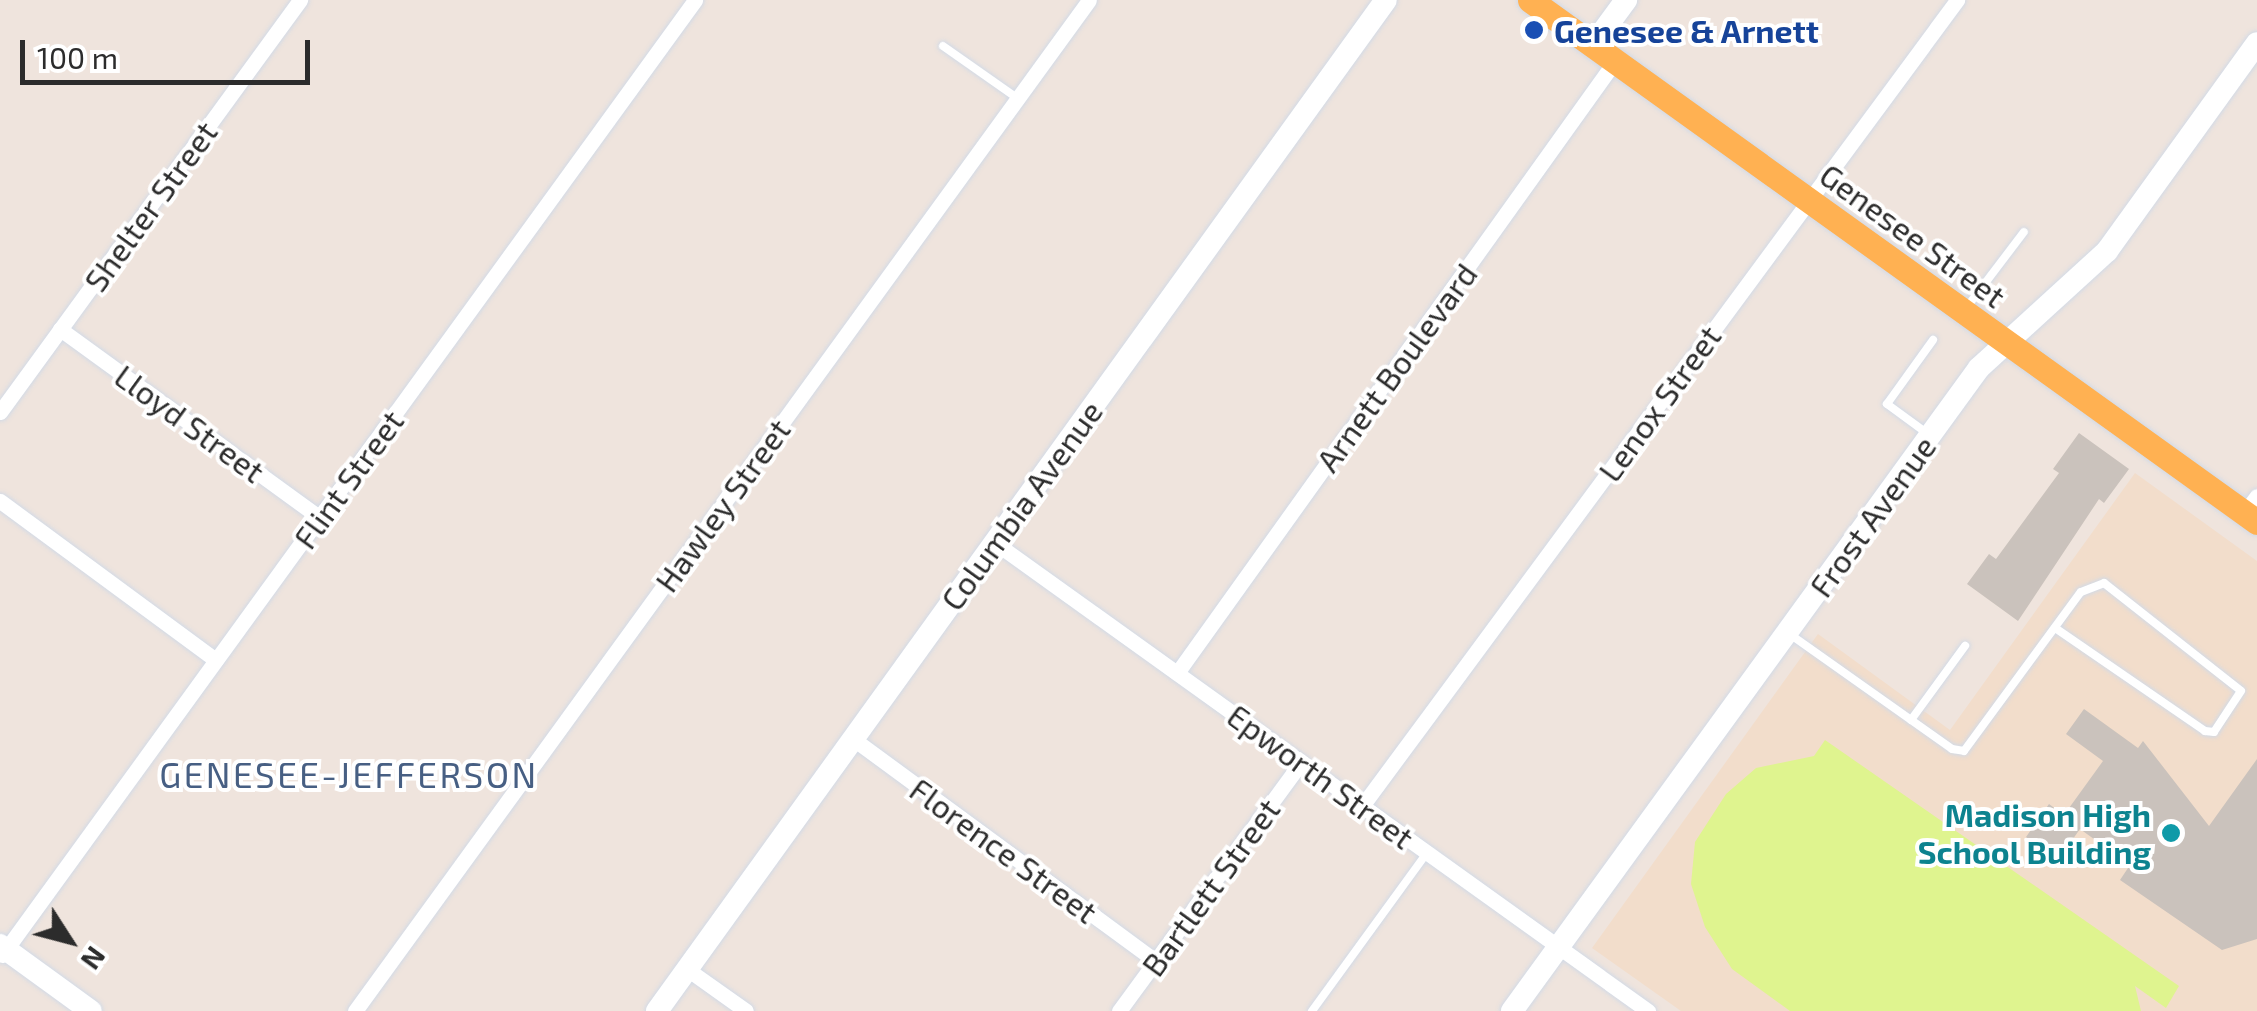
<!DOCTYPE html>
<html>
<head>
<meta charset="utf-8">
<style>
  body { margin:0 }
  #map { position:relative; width:2257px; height:1011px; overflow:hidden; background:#efe4dd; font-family:"Exo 2",sans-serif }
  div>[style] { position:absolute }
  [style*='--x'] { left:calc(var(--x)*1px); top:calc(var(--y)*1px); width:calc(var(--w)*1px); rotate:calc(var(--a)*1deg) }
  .education>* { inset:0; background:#f2ddcb }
  .pitch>* { inset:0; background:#dff48f }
  .building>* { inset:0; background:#cac2bc }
  .roads { filter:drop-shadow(0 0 2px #d2dae6) drop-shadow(0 0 2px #d2dae6) }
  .lane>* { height:8px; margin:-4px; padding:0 4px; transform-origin:4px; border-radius:4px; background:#fff }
  .street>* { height:15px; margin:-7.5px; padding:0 7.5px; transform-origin:7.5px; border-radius:7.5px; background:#fff }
  .secondary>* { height:22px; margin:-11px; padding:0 11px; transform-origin:11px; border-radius:11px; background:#fff }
  .primary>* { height:25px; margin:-12.5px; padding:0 12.5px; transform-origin:12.5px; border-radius:12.5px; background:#ffb152 }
  .dots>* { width:28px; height:28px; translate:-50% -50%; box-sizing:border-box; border:5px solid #fff; border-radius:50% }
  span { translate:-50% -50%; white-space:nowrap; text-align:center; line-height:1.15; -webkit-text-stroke:8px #fff; paint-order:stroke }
  .transit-label { font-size:32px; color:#164399; font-weight:700 }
  .left { translate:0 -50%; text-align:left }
  .street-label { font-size:32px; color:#2c2c2c }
  .culture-label { font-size:32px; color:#0d838f; font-weight:700 }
  .right { translate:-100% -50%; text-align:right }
  .neighbourhood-label { font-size:35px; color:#475f83; letter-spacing:2.5px }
  .north { position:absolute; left:20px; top:891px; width:100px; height:100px; -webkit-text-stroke:8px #fff; paint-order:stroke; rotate:126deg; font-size:28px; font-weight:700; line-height:40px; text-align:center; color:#2c2c2c }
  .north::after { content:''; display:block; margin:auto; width:35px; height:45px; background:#2c2c2c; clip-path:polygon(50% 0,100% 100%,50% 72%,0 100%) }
  .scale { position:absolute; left:20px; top:40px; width:290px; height:45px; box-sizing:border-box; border:5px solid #2c2c2c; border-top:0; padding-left:12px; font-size:30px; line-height:35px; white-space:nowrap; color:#2c2c2c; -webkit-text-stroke:8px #fff; paint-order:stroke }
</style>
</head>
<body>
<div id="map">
  <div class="education">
    <div style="clip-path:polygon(2135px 473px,2257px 561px,2257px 1011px,1681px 1011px,1592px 948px,1818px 634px,1950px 730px)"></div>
  </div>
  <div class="pitch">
    <div style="clip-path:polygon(1825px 740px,2179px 986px,2166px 1008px,2135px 986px,2141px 1011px,1790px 1011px,1732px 969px,1705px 927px,1691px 884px,1695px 842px,1726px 794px,1756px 768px,1814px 756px)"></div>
  </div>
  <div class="building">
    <div style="clip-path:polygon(2079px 433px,2129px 469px,2104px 503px,2099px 499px,2018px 621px,1967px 584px,1989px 554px,1996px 559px,2059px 473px,2053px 469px)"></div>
    <div style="clip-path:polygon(2084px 709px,2138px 748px,2143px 741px,2209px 826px,2257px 759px,2257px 939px,2222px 950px,2120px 880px,2130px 865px,2080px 829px,2058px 860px,2026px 837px,2049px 804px,2064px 815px,2103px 761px,2066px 734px)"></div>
  </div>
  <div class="roads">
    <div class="lane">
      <div style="--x:943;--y:46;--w:90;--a:35.1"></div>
      <div style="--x:1967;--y:307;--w:94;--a:-52.8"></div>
      <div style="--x:1928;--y:434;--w:51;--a:-143.8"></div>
      <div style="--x:1887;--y:404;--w:79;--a:-54.3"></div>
      <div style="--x:1791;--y:635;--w:197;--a:35.3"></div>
      <div style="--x:1952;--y:749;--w:12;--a:9"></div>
      <div style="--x:1964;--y:751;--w:197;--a:-53.7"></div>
      <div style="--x:2081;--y:592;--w:25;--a:-21"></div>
      <div style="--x:2104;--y:583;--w:174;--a:38.2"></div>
      <div style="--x:2241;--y:691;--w:49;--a:123.4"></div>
      <div style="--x:2214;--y:732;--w:9;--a:-174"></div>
      <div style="--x:2205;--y:731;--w:182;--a:-145.5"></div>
      <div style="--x:1911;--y:720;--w:92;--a:-53.9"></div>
      <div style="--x:1312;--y:1011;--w:195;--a:-54"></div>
    </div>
    <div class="street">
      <div style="--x:60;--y:329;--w:321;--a:36"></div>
      <div style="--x:0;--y:412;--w:510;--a:-53.94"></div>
      <div style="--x:0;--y:501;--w:268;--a:36.4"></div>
      <div style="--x:2244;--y:513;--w:21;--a:-53"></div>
      <div style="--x:994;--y:542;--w:805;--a:35.65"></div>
      <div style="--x:1177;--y:673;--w:753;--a:-54.41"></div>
      <div style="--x:852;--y:738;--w:377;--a:36.3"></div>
      <div style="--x:1362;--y:806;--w:1002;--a:-53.56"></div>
      <div style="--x:2;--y:955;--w:1180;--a:-54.03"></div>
      <div style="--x:687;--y:969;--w:72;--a:35.4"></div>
      <div style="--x:355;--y:1011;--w:1249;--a:-54.02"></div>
      <div style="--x:1119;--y:1011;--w:308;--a:-53.8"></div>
    </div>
    <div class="secondary">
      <div style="--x:1593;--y:45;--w:56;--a:-53.7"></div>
      <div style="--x:0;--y:945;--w:112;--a:36"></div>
      <div style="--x:657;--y:1011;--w:1246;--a:-54.21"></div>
      <div style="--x:1512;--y:1011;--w:795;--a:-54.01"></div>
      <div style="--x:1979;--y:368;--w:173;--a:-42.4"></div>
      <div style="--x:2107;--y:251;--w:256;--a:-54.2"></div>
    </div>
    <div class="primary">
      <div style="--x:1530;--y:0;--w:895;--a:35.68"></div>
    </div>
  </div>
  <div class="dots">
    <div style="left:1534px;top:30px;background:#1a4fb4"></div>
    <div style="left:2171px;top:833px;background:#0f9aa8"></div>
  </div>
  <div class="transit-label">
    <span class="left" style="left:1554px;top:30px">Genesee &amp; Arnett</span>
  </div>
  <div class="street-label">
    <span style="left:150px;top:206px;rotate:-54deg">Shelter Street</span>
    <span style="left:1913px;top:235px;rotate:36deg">Genesee Street</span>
    <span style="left:1396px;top:367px;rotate:-54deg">Arnett Boulevard</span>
    <span style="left:1659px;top:403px;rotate:-54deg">Lenox Street</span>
    <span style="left:190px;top:423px;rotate:36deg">Lloyd Street</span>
    <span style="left:348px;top:479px;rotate:-54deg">Flint Street</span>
    <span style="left:722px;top:505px;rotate:-54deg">Hawley Street</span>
    <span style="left:1021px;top:505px;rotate:-54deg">Columbia Avenue</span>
    <span style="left:1872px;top:516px;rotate:-54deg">Frost Avenue</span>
    <span style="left:1321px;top:776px;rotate:36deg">Epworth Street</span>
    <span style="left:1004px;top:850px;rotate:36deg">Florence Street</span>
    <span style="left:1210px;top:887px;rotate:-54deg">Bartlett Street</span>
  </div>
  <div class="culture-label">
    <span class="right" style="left:2151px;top:833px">Madison High<br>School Building</span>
  </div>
  <div class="neighbourhood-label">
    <span style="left:349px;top:774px">GENESEE-JEFFERSON</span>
  </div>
  <div class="north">N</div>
  <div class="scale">100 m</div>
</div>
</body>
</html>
